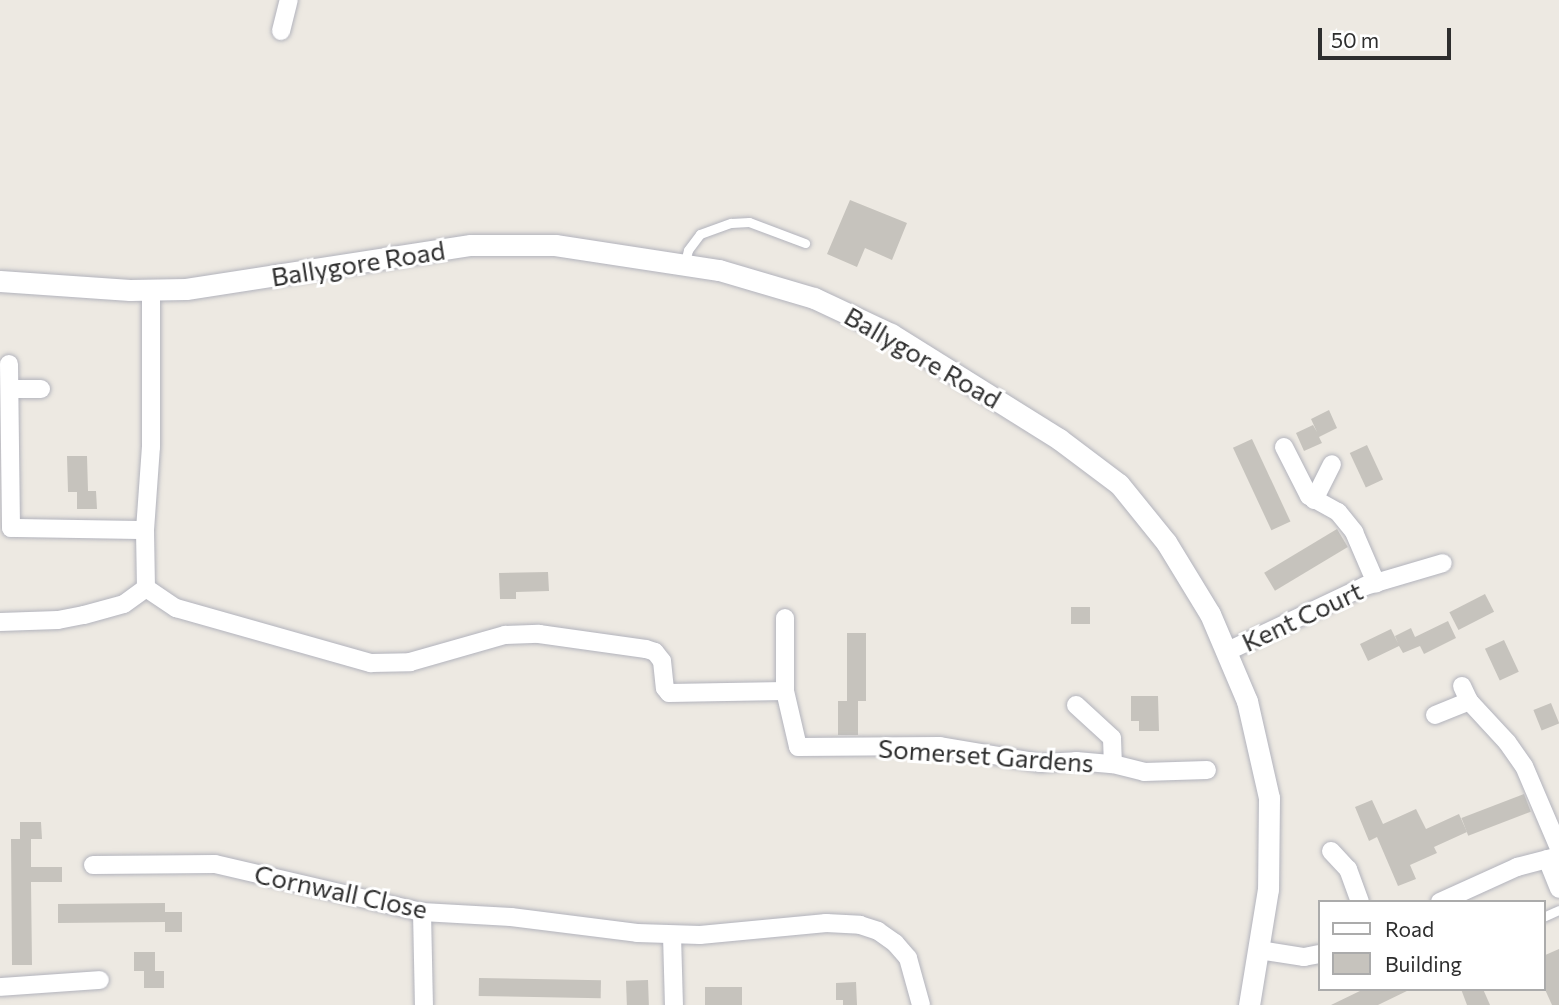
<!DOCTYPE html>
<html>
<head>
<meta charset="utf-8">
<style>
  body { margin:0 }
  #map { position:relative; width:1559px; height:1005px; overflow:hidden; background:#ede9e2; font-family:Commissioner,sans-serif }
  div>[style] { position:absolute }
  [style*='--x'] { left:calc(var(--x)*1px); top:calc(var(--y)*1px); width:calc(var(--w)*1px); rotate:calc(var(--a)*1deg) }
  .building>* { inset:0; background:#c6c3bd; transform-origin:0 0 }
  .roads { filter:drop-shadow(0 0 2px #b2b3bc) drop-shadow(0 0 2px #b2b3bc) }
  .service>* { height:9px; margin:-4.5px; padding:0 4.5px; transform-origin:4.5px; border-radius:4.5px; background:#fff }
  .minor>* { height:18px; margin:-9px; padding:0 9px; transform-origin:9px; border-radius:9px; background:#fff }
  .tertiary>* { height:21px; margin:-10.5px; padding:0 10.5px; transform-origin:10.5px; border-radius:10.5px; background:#fff }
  span { translate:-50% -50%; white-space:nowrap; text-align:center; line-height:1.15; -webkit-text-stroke:6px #fff; paint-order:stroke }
  .street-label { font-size:26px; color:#2e2e2e }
  .legend { position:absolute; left:1318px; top:900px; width:228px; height:91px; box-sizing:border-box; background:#fff; border:2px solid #ababab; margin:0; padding:9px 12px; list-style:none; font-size:21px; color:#2e2e2e }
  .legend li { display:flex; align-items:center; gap:14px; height:35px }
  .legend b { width:35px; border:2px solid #ababab }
  .scale { position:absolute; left:1318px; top:28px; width:133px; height:32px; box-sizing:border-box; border:4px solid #2e2e2e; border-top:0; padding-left:9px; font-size:21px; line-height:24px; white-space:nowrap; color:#2e2e2e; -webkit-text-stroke:5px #fff; paint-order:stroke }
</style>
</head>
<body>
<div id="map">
  <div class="building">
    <div style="clip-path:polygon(850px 200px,907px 223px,892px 260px,865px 248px,857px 267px,827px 254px)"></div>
    <div style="clip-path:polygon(1329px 410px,1337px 428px,1319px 437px,1322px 443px,1304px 451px,1296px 433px,1313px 425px,1317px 432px,1311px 419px)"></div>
    <div style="left:1252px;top:439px;width:91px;height:21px;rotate:65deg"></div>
    <div style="left:1367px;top:445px;width:38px;height:19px;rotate:65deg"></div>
    <div style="clip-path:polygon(67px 456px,87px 456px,88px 491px,96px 491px,97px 509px,77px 509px,77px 492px,68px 492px)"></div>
    <div style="left:1337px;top:529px;width:21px;height:85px;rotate:59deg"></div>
    <div style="clip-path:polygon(548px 572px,549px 591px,516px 592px,516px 599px,500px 599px,499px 573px)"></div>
    <div style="left:1485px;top:594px;width:20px;height:40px;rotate:63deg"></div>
    <div style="left:1071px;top:607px;width:19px;height:17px"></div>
    <div style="clip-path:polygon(1448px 621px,1456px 638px,1424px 654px,1420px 646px,1403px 653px,1399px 646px,1368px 661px,1360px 644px,1391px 629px,1398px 643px,1395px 636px,1411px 628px,1415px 637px)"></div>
    <div style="left:847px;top:633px;width:19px;height:68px"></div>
    <div style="left:1504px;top:640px;width:35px;height:21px;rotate:65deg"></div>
    <div style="clip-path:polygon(1131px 696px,1158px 696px,1159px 731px,1139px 731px,1139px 721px,1131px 721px)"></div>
    <div style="left:838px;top:701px;width:20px;height:34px"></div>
    <div style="left:1551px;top:703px;width:22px;height:19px;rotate:68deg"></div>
    <div style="left:1524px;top:794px;width:19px;height:67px;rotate:69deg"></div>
    <div style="clip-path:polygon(1372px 800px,1383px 824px,1416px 809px,1426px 829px,1459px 814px,1467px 832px,1434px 847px,1437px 853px,1410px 865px,1416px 879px,1398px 886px,1377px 837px,1369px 841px,1355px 807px)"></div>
    <div style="clip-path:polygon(20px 822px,41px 822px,42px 839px,31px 839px,31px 867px,62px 867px,62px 882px,31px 882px,32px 965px,12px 965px,11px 839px,20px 839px)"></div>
    <div style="clip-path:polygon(165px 903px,165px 912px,182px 912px,182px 932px,165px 932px,165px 922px,58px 923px,58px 904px)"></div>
    <div style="clip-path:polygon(1559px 949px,1559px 1005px,1552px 1005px,1543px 985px,1543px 956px)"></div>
    <div style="clip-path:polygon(134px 952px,155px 952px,155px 971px,164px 971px,164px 988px,144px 988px,144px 971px,134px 971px)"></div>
    <div style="left:479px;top:978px;width:122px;height:18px;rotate:1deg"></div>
    <div style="left:648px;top:980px;width:25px;height:22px;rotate:88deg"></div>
    <div style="clip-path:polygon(856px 982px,857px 1005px,843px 1005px,843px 1000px,836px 1000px,836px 983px)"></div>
    <div style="left:705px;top:987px;width:37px;height:18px"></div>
    <div style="clip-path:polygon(1364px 989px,1411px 989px,1378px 1005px,1331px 1005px)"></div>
    <div style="clip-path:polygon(1461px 989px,1483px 989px,1490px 1005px,1467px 1005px)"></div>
  </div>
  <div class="roads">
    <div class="service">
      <div style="--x:685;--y:262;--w:12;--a:-76"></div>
      <div style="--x:688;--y:250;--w:20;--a:-53"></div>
      <div style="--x:700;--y:234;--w:33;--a:-20"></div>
      <div style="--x:731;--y:223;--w:18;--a:-3"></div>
      <div style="--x:749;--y:222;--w:60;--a:20.6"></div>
      <div style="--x:1543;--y:917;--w:17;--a:-24"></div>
    </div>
    <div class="minor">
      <div style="--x:281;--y:31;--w:32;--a:-76"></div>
      <div style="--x:9;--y:364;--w:164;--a:89.3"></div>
      <div style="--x:11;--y:528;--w:134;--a:0.9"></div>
      <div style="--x:10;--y:389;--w:31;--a:0"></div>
      <div style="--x:1284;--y:447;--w:55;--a:63"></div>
      <div style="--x:1309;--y:496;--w:33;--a:29"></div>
      <div style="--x:1338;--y:512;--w:26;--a:51"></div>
      <div style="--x:1354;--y:532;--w:56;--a:66.7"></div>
      <div style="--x:1314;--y:500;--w:40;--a:-63.4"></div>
      <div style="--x:146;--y:588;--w:36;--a:34"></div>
      <div style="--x:176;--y:608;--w:203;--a:15.8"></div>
      <div style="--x:371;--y:663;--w:39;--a:-1"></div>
      <div style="--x:410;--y:662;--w:99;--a:-15.9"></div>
      <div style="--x:505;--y:635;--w:34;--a:-2"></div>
      <div style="--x:539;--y:634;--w:108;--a:8"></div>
      <div style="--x:646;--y:649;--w:9;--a:18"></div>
      <div style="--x:655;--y:652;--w:11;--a:52"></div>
      <div style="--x:662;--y:661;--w:27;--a:84"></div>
      <div style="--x:665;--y:688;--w:6;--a:51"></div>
      <div style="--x:669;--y:693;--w:116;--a:-1"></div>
      <div style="--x:785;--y:691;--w:57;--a:76.9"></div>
      <div style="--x:798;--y:747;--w:142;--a:-0.4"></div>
      <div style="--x:940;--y:746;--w:101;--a:9.6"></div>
      <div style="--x:1040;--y:763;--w:36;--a:-3"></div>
      <div style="--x:1076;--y:761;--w:37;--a:5"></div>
      <div style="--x:1113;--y:764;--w:32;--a:14"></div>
      <div style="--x:1144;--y:772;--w:63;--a:-1.8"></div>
      <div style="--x:0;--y:622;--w:58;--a:-2"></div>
      <div style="--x:58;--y:620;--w:26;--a:-11"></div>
      <div style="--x:84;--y:615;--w:41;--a:-15.4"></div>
      <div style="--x:124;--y:604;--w:27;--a:-36"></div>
      <div style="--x:146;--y:588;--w:58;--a:-91"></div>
      <div style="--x:145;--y:530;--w:83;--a:-85.9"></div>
      <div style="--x:151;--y:447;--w:156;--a:-90"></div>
      <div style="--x:1228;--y:651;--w:152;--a:-25.4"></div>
      <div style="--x:1365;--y:586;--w:81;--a:-16.4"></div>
      <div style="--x:1462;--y:686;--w:17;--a:65"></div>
      <div style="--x:1469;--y:701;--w:56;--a:47.2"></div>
      <div style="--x:1507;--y:742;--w:29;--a:55"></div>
      <div style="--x:1524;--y:766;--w:89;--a:66.9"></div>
      <div style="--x:785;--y:691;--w:73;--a:-90"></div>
      <div style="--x:1076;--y:705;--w:49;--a:42.5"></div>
      <div style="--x:1112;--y:738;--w:26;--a:88"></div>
      <div style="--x:1435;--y:715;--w:37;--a:-22"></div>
      <div style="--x:1331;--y:851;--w:25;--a:47"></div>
      <div style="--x:1348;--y:869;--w:35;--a:70"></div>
      <div style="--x:1547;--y:859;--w:32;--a:68"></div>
      <div style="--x:93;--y:865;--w:122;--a:-0.5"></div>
      <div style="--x:215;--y:864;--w:212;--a:13.1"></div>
      <div style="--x:422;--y:912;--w:89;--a:3.2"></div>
      <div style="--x:511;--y:917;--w:127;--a:7.2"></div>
      <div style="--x:637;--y:933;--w:63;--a:1.8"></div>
      <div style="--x:700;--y:935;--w:127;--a:-5.4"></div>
      <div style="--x:826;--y:923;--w:34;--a:3"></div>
      <div style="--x:860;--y:925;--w:19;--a:18"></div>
      <div style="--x:878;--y:931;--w:21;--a:35"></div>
      <div style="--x:895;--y:943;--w:20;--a:49"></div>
      <div style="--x:908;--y:958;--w:49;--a:74.5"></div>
      <div style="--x:1440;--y:902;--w:85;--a:-24.4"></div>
      <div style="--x:1517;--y:867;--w:43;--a:-14.7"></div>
      <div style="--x:422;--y:912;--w:93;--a:88.8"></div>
      <div style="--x:672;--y:935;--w:70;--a:88.4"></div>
      <div style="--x:1259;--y:950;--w:46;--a:8.8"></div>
      <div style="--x:1304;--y:957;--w:15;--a:-11"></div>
      <div style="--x:0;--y:987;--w:100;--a:-4"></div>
    </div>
    <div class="tertiary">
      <div style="--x:0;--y:281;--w:130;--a:4"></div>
      <div style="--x:130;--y:290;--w:56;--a:-1"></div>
      <div style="--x:186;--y:289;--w:288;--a:-8.8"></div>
      <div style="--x:471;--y:245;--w:84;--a:0"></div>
      <div style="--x:555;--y:245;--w:166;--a:8.7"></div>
      <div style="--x:719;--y:270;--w:99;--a:16.4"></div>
      <div style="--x:814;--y:298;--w:85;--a:25.1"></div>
      <div style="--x:891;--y:334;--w:198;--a:32"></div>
      <div style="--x:1059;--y:439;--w:75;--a:36.9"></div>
      <div style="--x:1119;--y:484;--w:75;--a:51"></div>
      <div style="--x:1166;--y:542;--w:84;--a:58.6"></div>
      <div style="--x:1210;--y:614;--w:95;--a:67"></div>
      <div style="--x:1247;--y:701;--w:99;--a:77.2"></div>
      <div style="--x:1269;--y:798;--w:91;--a:90.6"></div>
      <div style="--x:1268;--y:889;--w:118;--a:99.3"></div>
    </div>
  </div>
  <div class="street-label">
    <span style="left:358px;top:263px;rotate:-9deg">Ballygore Road</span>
    <span style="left:923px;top:357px;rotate:30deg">Ballygore Road</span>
    <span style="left:1302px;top:616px;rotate:-25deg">Kent Court</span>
    <span style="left:986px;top:755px;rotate:4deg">Somerset Gardens</span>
    <span style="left:341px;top:891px;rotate:12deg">Cornwall Close</span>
  </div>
  <ul class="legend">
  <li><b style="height:9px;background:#fff"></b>Road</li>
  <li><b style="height:19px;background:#c6c3bd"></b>Building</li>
  </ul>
  <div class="scale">50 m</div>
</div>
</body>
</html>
